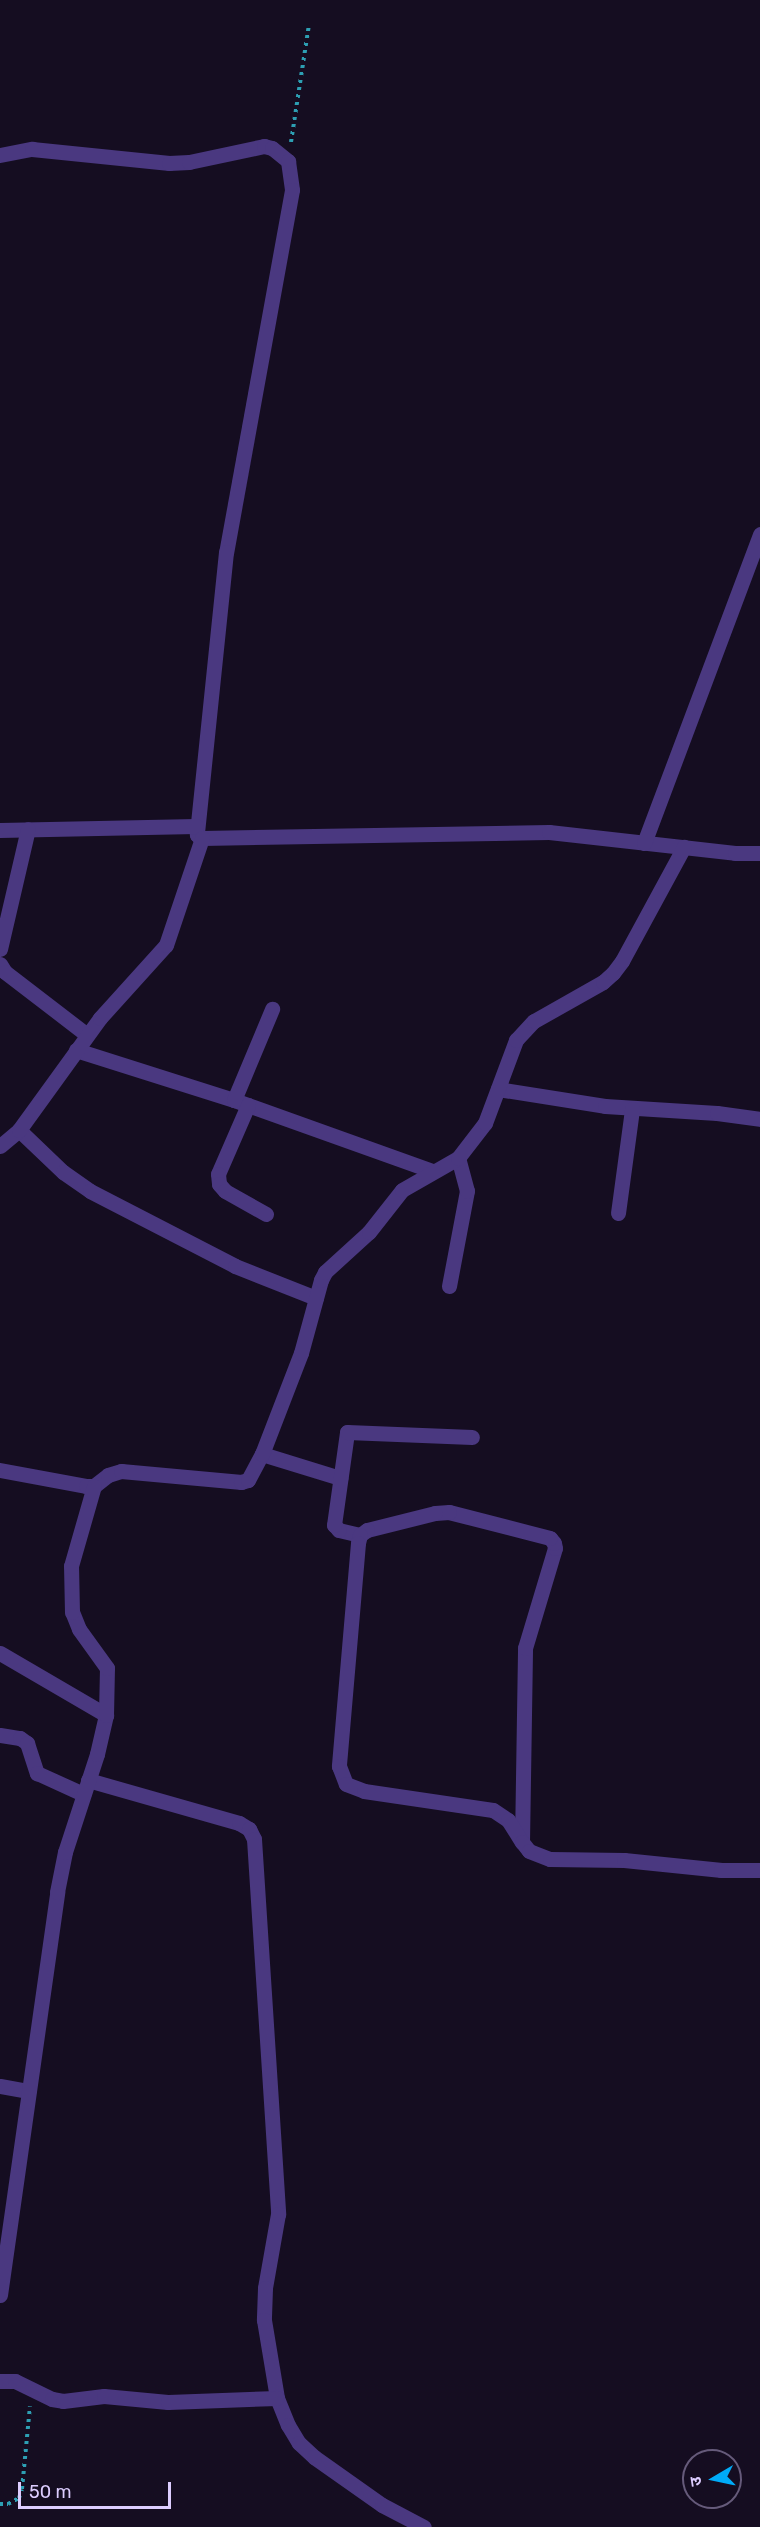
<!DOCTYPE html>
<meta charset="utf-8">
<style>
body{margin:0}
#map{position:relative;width:760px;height:2527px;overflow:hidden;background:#150d21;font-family:Rubik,"Noto Sans Devanagari",sans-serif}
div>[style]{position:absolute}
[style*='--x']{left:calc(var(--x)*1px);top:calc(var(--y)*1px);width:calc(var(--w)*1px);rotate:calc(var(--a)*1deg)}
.path>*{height:4px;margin-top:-2px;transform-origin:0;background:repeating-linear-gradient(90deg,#2d9fb3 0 3px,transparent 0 7.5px)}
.minor>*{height:15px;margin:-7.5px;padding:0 7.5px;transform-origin:7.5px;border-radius:7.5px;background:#4a3880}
span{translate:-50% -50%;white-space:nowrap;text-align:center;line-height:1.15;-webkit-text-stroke:4.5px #150d21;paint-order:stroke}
.north{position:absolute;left:682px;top:2449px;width:60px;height:60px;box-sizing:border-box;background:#150d21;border:2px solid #655a7a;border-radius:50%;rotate:261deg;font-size:16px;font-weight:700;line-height:24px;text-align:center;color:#ddcdff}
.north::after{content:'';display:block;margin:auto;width:21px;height:27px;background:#00abf8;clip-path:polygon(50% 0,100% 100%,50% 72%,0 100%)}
.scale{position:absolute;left:18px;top:2482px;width:153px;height:27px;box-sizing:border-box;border:3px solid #ddcdff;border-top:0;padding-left:8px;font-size:18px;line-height:21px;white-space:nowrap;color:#ddcdff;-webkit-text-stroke:4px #150d21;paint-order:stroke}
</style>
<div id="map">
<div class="path">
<div style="--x:291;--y:142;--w:119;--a:-81.3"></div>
<div style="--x:0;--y:2504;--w:8;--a:0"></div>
<div style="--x:8;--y:2504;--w:13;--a:-29"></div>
<div style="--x:19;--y:2498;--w:9;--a:-72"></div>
<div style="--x:22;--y:2489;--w:83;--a:-84.5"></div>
</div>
<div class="minor">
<div style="--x:0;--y:155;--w:33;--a:-11"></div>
<div style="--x:32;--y:149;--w:138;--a:5.8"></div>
<div style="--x:169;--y:163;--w:20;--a:-3"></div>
<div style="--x:189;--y:162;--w:77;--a:-12"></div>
<div style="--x:264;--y:146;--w:8;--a:14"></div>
<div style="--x:272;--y:148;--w:21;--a:39"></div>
<div style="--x:288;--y:161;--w:29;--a:82"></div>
<div style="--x:292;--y:190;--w:368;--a:100.3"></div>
<div style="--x:226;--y:552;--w:284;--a:95.9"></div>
<div style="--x:197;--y:835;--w:6;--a:31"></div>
<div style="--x:202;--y:838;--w:347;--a:-1"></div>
<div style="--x:549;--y:832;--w:187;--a:6.4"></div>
<div style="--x:735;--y:853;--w:25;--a:0"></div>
<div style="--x:0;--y:830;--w:196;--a:-1.2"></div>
<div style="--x:644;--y:843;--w:330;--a:-69.4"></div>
<div style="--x:0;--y:949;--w:123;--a:-76.9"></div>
<div style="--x:0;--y:964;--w:9;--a:58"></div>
<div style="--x:5;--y:972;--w:103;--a:37.5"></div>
<div style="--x:76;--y:1050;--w:166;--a:17.6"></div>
<div style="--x:234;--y:1100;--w:210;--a:19.7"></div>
<div style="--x:498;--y:1089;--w:108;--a:9"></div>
<div style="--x:605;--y:1106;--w:112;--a:3.6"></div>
<div style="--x:717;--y:1113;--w:43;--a:7.9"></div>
<div style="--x:234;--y:1100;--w:99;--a:-67.3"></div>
<div style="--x:248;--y:1105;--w:75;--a:113.5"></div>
<div style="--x:218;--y:1174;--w:10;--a:84"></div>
<div style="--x:219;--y:1184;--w:9;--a:49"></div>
<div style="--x:225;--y:1191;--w:47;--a:29.3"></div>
<div style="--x:19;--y:1130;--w:61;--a:43.7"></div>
<div style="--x:63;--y:1172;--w:33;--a:35"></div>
<div style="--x:90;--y:1191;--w:163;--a:27.3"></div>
<div style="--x:235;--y:1266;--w:87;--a:21.6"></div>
<div style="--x:0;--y:1146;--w:25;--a:-40"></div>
<div style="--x:19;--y:1130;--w:138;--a:-54.1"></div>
<div style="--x:100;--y:1018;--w:98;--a:-47.9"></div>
<div style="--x:166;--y:945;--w:113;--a:-71.4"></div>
<div style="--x:618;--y:1213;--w:105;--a:-82.3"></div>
<div style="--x:449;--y:1286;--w:97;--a:-79.3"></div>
<div style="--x:467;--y:1191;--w:34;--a:-105"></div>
<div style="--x:262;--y:1454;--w:82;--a:17.1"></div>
<div style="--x:0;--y:1470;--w:87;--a:10.5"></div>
<div style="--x:86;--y:1486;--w:8;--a:0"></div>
<div style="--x:94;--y:1486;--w:18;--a:-38"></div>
<div style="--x:108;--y:1475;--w:14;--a:-17"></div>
<div style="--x:121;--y:1471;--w:121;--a:5.2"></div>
<div style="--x:241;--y:1482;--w:7;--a:-16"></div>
<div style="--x:248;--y:1480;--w:30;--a:-62"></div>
<div style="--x:262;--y:1454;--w:108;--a:-68.9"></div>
<div style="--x:301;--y:1353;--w:76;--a:-74.7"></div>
<div style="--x:321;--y:1280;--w:9;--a:-63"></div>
<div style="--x:325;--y:1272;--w:59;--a:-42.3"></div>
<div style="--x:369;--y:1232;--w:53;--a:-51.8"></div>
<div style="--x:402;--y:1190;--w:64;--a:-29.7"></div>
<div style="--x:458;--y:1158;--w:44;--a:-52.4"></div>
<div style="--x:485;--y:1123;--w:89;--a:-69.5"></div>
<div style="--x:516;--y:1040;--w:26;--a:-47"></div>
<div style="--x:534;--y:1021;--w:79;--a:-29.5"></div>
<div style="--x:603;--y:982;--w:13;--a:-42"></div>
<div style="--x:613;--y:973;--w:15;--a:-53"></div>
<div style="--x:622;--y:961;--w:130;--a:-61.5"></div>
<div style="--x:360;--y:1535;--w:22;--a:-167"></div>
<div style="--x:339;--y:1530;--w:7;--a:-135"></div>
<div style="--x:334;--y:1525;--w:94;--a:-82"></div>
<div style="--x:347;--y:1432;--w:125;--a:2.3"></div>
<div style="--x:0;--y:1653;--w:123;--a:30.3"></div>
<div style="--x:0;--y:1735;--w:20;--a:9"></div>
<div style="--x:20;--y:1738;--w:9;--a:36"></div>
<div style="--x:27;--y:1743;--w:32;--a:72"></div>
<div style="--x:37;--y:1773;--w:51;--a:24.5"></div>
<div style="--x:88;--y:1780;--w:157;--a:15.9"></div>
<div style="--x:239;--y:1823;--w:12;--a:31"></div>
<div style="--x:249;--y:1829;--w:11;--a:63"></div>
<div style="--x:254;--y:1839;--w:376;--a:86.3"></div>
<div style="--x:278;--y:2214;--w:75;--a:100"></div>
<div style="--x:265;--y:2288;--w:32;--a:92"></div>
<div style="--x:264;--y:2320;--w:79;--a:80.5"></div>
<div style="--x:277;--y:2398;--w:29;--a:68"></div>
<div style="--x:288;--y:2425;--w:21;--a:59"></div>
<div style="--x:299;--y:2443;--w:21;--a:43"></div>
<div style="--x:314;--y:2457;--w:83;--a:35.2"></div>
<div style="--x:382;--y:2505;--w:47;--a:27.6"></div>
<div style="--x:522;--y:1842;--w:194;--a:-89.1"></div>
<div style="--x:525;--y:1648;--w:104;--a:-73.3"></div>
<div style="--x:555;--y:1548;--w:5;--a:-101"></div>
<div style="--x:554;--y:1543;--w:6;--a:-129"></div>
<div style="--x:550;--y:1538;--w:104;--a:-165.6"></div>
<div style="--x:449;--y:1512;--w:14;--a:176"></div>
<div style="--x:435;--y:1513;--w:70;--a:166"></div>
<div style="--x:367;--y:1530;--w:9;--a:144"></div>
<div style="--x:360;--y:1535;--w:8;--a:104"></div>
<div style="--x:358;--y:1543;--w:224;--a:94.9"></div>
<div style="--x:339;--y:1766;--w:19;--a:69"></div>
<div style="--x:346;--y:1784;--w:19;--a:21"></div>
<div style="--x:364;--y:1791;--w:130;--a:8.4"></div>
<div style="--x:493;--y:1810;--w:18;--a:34"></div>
<div style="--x:508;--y:1820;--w:26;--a:58"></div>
<div style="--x:522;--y:1842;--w:11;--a:52"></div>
<div style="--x:529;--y:1851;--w:22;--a:21"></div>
<div style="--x:550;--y:1859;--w:74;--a:0.8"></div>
<div style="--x:624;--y:1860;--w:98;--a:5.9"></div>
<div style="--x:721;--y:1870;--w:39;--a:0"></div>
<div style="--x:0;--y:2086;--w:29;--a:10"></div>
<div style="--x:0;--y:2295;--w:407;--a:-81.9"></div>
<div style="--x:57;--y:1892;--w:41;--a:-78.7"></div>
<div style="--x:65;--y:1852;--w:103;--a:-71.9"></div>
<div style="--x:97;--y:1754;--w:40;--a:-77"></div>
<div style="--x:106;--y:1715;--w:47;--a:-88.8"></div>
<div style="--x:107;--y:1668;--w:48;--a:-125.7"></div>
<div style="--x:79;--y:1629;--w:18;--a:-112"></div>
<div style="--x:72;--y:1612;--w:46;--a:-91.2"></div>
<div style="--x:71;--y:1566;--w:83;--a:-74"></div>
<div style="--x:0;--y:2381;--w:15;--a:0"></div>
<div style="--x:15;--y:2381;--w:41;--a:25.9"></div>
<div style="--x:52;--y:2399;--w:11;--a:10"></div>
<div style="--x:63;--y:2401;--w:41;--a:-7"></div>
<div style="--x:104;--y:2396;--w:64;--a:5.4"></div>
<div style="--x:168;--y:2402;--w:109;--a:-2.1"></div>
</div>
<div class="north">उ</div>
<div class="scale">50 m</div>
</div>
